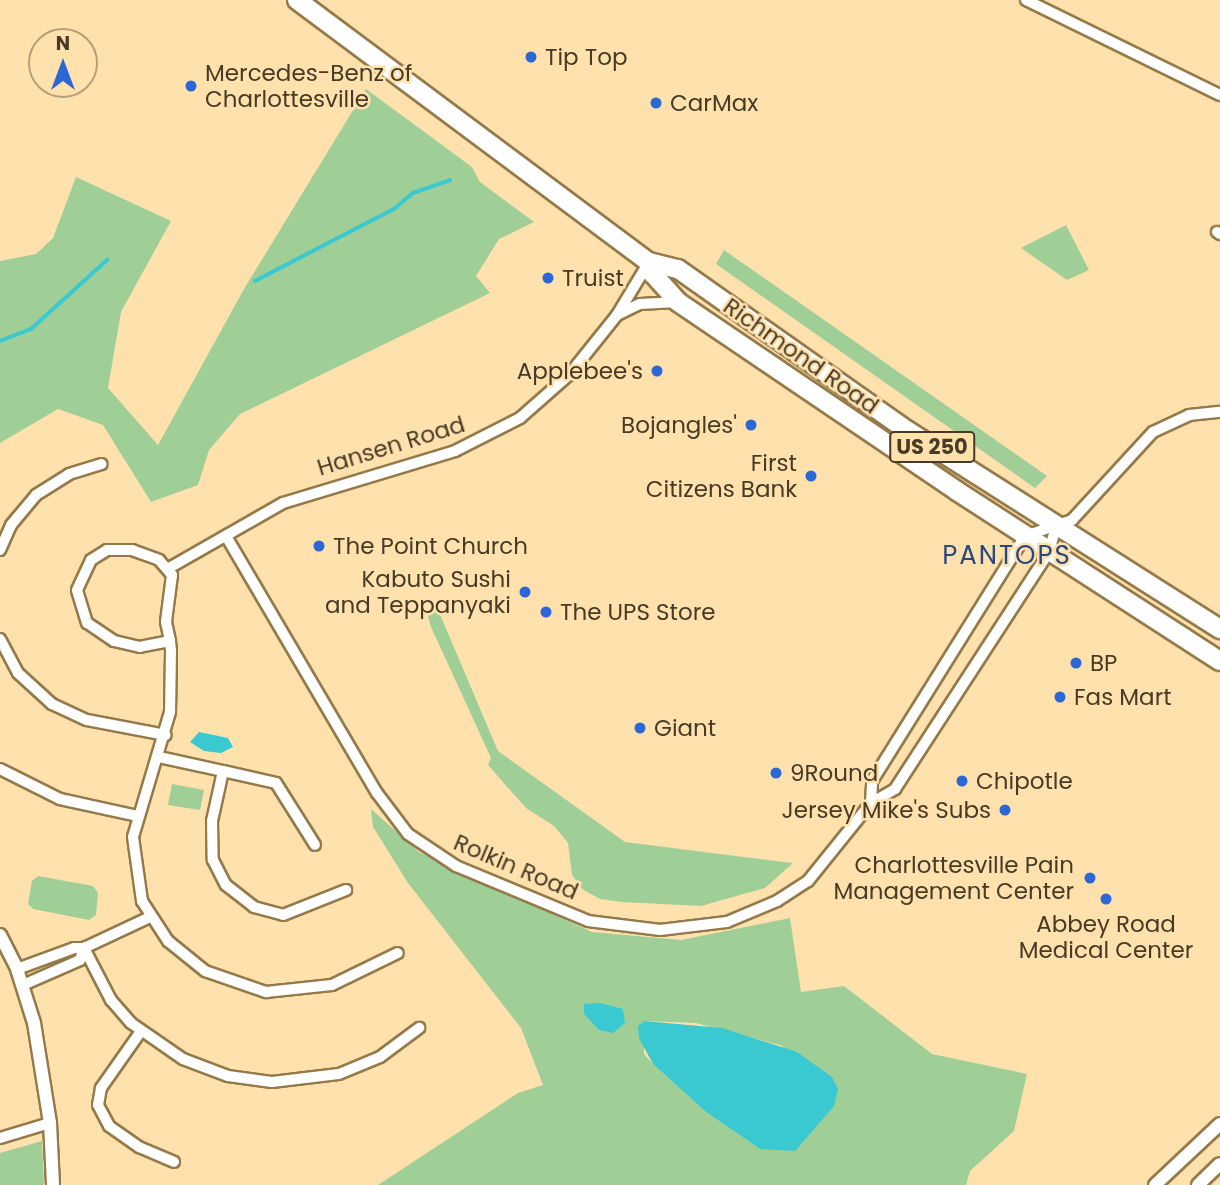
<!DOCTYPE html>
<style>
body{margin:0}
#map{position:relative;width:1220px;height:1185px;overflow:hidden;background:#ffe1ad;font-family:Poppins,sans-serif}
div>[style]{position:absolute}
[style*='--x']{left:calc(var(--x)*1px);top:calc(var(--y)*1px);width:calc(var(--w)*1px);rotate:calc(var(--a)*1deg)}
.green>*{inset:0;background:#9fcf97}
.water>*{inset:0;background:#3ac8d1}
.stream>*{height:3.5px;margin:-1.75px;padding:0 1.75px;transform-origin:1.75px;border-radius:1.75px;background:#3ac8d1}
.roads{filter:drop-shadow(2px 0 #957a49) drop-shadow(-2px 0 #957a49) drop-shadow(0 2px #957a49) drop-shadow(0 -2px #957a49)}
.minor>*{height:10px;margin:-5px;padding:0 5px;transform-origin:5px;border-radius:5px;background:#fff}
.tertiary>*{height:12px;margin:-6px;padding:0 6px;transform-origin:6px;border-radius:6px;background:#fff}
.trunk>*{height:18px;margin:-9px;padding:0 9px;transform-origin:9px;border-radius:9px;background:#fff}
.dots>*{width:19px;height:19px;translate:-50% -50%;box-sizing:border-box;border:4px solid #ffe1ad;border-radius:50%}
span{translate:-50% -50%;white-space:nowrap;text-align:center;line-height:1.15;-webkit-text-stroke:5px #ffe1ad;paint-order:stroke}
.shield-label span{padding:2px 5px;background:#ffe1ad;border:2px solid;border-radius:5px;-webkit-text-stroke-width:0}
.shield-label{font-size:21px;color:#473b26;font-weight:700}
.poi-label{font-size:23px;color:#473b26}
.left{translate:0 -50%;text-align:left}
.right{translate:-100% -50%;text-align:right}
.street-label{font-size:23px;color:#473b26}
.quarter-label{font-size:26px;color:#29487f;letter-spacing:2px}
.north{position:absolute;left:28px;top:28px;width:70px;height:70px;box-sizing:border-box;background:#ffe1ad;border:2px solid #b59f77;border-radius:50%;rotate:0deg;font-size:19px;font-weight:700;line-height:28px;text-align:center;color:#473b26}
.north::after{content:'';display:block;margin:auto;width:24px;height:32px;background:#2b67d5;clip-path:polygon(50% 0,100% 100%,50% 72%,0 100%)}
</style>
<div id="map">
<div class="green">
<div style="clip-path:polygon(366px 89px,472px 167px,480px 182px,534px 222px,499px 239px,476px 276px,490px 293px,240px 414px,209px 450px,198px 485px,151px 502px,103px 425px,58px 409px,0 443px,0 261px,36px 254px,53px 238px,76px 177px,171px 221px,121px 312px,108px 388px,158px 445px,244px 289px)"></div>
<div style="clip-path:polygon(1066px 225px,1089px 270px,1067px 280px,1021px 248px)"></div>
<div style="clip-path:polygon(724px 250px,1047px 476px,1035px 488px,716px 264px)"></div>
<div style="clip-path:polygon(433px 598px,498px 751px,625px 842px,793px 863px,765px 888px,701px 906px,622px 902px,600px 899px,582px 889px,572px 875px,568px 843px,554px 826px,526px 808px,488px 765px,491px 758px,431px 627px,427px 613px)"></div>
<div style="clip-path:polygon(172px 784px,204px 790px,200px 810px,168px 805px)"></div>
<div style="clip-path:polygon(evenodd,371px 809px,419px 852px,592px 932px,681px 940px,790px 918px,801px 992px,844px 986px,932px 1054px,1027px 1074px,1014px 1131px,970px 1171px,966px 1185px,378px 1185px,518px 1093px,543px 1085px,521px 1028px,408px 883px,373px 827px,371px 809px,644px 1021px,696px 1023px,783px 1046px,760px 1149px,706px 1112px,653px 1064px,644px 1054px,644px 1021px)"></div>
<div style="clip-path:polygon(38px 876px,93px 886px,98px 893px,96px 915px,89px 920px,33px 909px,28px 904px,32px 881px)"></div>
<div style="clip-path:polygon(42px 1141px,44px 1185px,0 1185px,0 1153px)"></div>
</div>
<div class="water">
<div style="clip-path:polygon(199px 732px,228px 738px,233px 747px,221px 753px,204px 751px,190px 742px)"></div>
<div style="clip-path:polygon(600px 1003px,623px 1009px,625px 1023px,613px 1033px,599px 1030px,584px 1014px,584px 1004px)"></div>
<div style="clip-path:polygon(644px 1021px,722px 1028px,797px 1052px,832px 1077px,838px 1089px,834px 1106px,795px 1151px,760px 1149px,706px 1112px,653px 1064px,639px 1038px,638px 1026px)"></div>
</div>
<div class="stream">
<div style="--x:255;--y:281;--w:157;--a:-27.4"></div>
<div style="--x:394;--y:209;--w:25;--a:-40"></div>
<div style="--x:413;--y:193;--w:39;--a:-19"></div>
<div style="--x:0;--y:341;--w:33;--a:-21"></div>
<div style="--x:31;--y:329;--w:103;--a:-42.2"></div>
</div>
<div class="roads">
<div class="minor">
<div style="--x:1026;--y:0;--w:216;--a:26.1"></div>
<div style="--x:1217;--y:232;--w:4;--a:34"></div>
<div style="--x:617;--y:315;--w:25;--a:-26"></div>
<div style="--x:640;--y:304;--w:38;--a:-3"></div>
<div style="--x:226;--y:536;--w:298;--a:59.6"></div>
<div style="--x:377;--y:793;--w:51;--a:52.9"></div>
<div style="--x:408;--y:834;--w:58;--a:33.7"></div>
<div style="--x:456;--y:866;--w:143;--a:22.6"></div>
<div style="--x:588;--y:921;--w:73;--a:7.1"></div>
<div style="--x:660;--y:930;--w:67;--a:-6.8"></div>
<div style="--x:727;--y:922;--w:54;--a:-22.8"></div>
<div style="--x:777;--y:901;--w:37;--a:-33"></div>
<div style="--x:808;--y:881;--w:100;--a:-51.1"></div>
<div style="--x:871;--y:803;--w:28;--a:-30"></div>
<div style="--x:895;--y:789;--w:283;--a:-57"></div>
<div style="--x:1049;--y:552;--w:27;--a:-75"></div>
<div style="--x:0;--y:550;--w:27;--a:-66"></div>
<div style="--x:11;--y:525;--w:39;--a:-50"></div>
<div style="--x:36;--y:495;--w:39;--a:-32"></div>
<div style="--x:69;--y:474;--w:34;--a:-17"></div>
<div style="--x:169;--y:568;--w:131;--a:-29.7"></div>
<div style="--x:283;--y:503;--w:180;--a:-16.8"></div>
<div style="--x:455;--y:451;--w:73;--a:-26.9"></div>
<div style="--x:520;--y:418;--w:65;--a:-41.3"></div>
<div style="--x:569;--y:375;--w:77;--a:-51.3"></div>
<div style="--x:617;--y:315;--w:62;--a:-58.9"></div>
<div style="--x:0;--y:639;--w:38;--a:62"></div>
<div style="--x:18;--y:673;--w:46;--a:42.4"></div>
<div style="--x:52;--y:704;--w:38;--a:25"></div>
<div style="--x:87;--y:720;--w:80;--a:10.8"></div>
<div style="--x:170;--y:641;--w:31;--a:169"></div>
<div style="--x:140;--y:647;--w:27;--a:-167"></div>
<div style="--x:114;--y:641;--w:32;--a:-146"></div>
<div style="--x:87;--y:623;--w:34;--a:-107"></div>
<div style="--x:77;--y:590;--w:33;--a:-65"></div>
<div style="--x:91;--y:560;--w:19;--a:-32"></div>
<div style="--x:107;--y:550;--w:25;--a:0"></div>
<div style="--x:132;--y:550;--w:29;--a:20"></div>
<div style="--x:159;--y:560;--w:20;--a:49"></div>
<div style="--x:172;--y:575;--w:47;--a:97.3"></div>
<div style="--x:166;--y:622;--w:19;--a:78"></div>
<div style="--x:170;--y:641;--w:10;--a:84"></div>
<div style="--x:171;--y:651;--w:61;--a:90.9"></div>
<div style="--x:170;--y:712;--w:130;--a:106.5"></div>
<div style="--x:133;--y:837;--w:65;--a:82"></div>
<div style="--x:142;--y:901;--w:48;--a:57"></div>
<div style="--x:168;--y:941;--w:48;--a:39"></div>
<div style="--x:205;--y:971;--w:65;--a:19"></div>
<div style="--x:266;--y:992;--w:66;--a:-6.1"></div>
<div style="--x:332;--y:985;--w:73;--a:-25.9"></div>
<div style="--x:159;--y:757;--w:66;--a:12.3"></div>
<div style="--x:223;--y:771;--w:51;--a:102.4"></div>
<div style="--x:212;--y:821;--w:39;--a:89"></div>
<div style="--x:213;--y:860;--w:28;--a:63"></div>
<div style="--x:226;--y:885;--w:36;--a:38"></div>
<div style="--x:254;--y:907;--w:30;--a:15"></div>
<div style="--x:283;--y:915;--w:68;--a:-21.6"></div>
<div style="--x:0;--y:769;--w:67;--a:26.6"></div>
<div style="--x:60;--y:799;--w:79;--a:12.4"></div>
<div style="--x:223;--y:771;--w:54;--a:12.8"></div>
<div style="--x:276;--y:783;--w:73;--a:57.8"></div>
<div style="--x:871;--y:803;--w:22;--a:-87"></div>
<div style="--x:872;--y:781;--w:289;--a:-58"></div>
<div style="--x:1025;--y:536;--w:50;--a:-18.8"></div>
<div style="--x:1072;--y:520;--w:120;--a:-47.4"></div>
<div style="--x:1153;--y:432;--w:40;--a:-25"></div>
<div style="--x:1189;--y:415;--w:31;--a:-6"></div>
<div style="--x:84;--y:948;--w:59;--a:62.6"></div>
<div style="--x:111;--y:1000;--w:30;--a:49"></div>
<div style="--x:131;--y:1023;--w:63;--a:34.7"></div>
<div style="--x:183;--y:1059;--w:48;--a:20.7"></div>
<div style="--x:228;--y:1076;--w:44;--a:7.8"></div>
<div style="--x:272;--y:1082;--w:67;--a:-6.8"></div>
<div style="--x:339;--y:1074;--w:44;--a:-22.5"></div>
<div style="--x:380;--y:1057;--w:49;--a:-36.6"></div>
<div style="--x:17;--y:969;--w:61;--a:-20.2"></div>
<div style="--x:74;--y:948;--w:10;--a:0"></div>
<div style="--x:84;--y:948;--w:73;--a:-25.2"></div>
<div style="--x:23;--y:985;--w:62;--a:-23.7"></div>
<div style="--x:80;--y:960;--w:13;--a:-72"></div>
<div style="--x:141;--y:1031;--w:70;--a:125.1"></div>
<div style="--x:101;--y:1088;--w:17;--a:100"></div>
<div style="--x:98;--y:1105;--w:24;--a:62"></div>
<div style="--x:109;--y:1126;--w:37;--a:35"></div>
<div style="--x:139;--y:1147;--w:38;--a:23"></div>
<div style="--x:0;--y:1138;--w:52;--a:-16.7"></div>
</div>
<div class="tertiary">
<div style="--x:0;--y:935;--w:38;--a:63"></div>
<div style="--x:17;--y:969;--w:57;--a:72.5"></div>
<div style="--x:34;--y:1023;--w:101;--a:80.9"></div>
<div style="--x:50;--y:1123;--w:62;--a:87.2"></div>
<div style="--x:1155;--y:1185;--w:89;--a:-43.2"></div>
<div style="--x:1198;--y:1185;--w:30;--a:-44"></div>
</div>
<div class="trunk">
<div style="--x:297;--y:0;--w:439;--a:36.7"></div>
<div style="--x:649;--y:262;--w:30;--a:14"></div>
<div style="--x:678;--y:269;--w:281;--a:35.2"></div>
<div style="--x:908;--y:431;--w:370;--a:32.4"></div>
<div style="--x:649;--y:262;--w:13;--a:72"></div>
<div style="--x:653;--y:274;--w:38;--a:48"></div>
<div style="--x:678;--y:302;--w:337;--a:34.1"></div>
<div style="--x:957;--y:491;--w:313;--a:32.9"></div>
</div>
</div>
<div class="dots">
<div style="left:531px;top:57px;background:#2b67d5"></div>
<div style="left:191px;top:86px;background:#2b67d5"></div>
<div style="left:656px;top:103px;background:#2b67d5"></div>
<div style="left:548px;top:278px;background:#2b67d5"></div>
<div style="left:657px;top:371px;background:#2b67d5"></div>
<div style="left:751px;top:425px;background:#2b67d5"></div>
<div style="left:811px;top:476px;background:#2b67d5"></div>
<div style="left:319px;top:546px;background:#2b67d5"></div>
<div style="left:525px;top:592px;background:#2b67d5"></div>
<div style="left:546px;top:612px;background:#2b67d5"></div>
<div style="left:1076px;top:663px;background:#2b67d5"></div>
<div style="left:1060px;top:697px;background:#2b67d5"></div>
<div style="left:640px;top:728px;background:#2b67d5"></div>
<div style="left:776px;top:773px;background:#2b67d5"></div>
<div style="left:962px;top:781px;background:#2b67d5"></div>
<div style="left:1005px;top:810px;background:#2b67d5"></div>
<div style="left:1090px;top:878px;background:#2b67d5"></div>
<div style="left:1106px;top:899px;background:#2b67d5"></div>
</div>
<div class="shield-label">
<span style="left:932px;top:447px">US 250</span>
</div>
<div class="poi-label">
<span class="left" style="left:545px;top:57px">Tip Top</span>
<span class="left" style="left:205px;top:86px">Mercedes-Benz of<br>Charlottesville</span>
<span class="left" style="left:670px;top:103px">CarMax</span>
<span class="left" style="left:562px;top:278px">Truist</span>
<span class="right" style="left:643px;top:371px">Applebee's</span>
<span class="right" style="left:737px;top:425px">Bojangles'</span>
<span class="right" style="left:797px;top:476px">First<br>Citizens Bank</span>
<span class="left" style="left:333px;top:546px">The Point Church</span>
<span class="right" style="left:511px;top:592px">Kabuto Sushi<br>and Teppanyaki</span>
<span class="left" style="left:560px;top:612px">The UPS Store</span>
<span class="left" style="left:1090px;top:663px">BP</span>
<span class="left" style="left:1074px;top:697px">Fas Mart</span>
<span class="left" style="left:654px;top:728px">Giant</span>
<span class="left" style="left:790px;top:773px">9Round</span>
<span class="left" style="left:976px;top:781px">Chipotle</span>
<span class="right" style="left:991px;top:810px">Jersey Mike's Subs</span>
<span class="right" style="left:1074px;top:878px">Charlottesville Pain<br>Management Center</span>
<span style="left:1106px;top:937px">Abbey Road<br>Medical Center</span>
</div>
<div class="street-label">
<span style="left:801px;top:356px;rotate:35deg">Richmond Road</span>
<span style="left:391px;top:446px;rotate:-17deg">Hansen Road</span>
<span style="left:516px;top:867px;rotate:23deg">Rolkin Road</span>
</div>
<div class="quarter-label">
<span style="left:1007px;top:556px">PANTOPS</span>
</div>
<div class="north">N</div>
</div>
